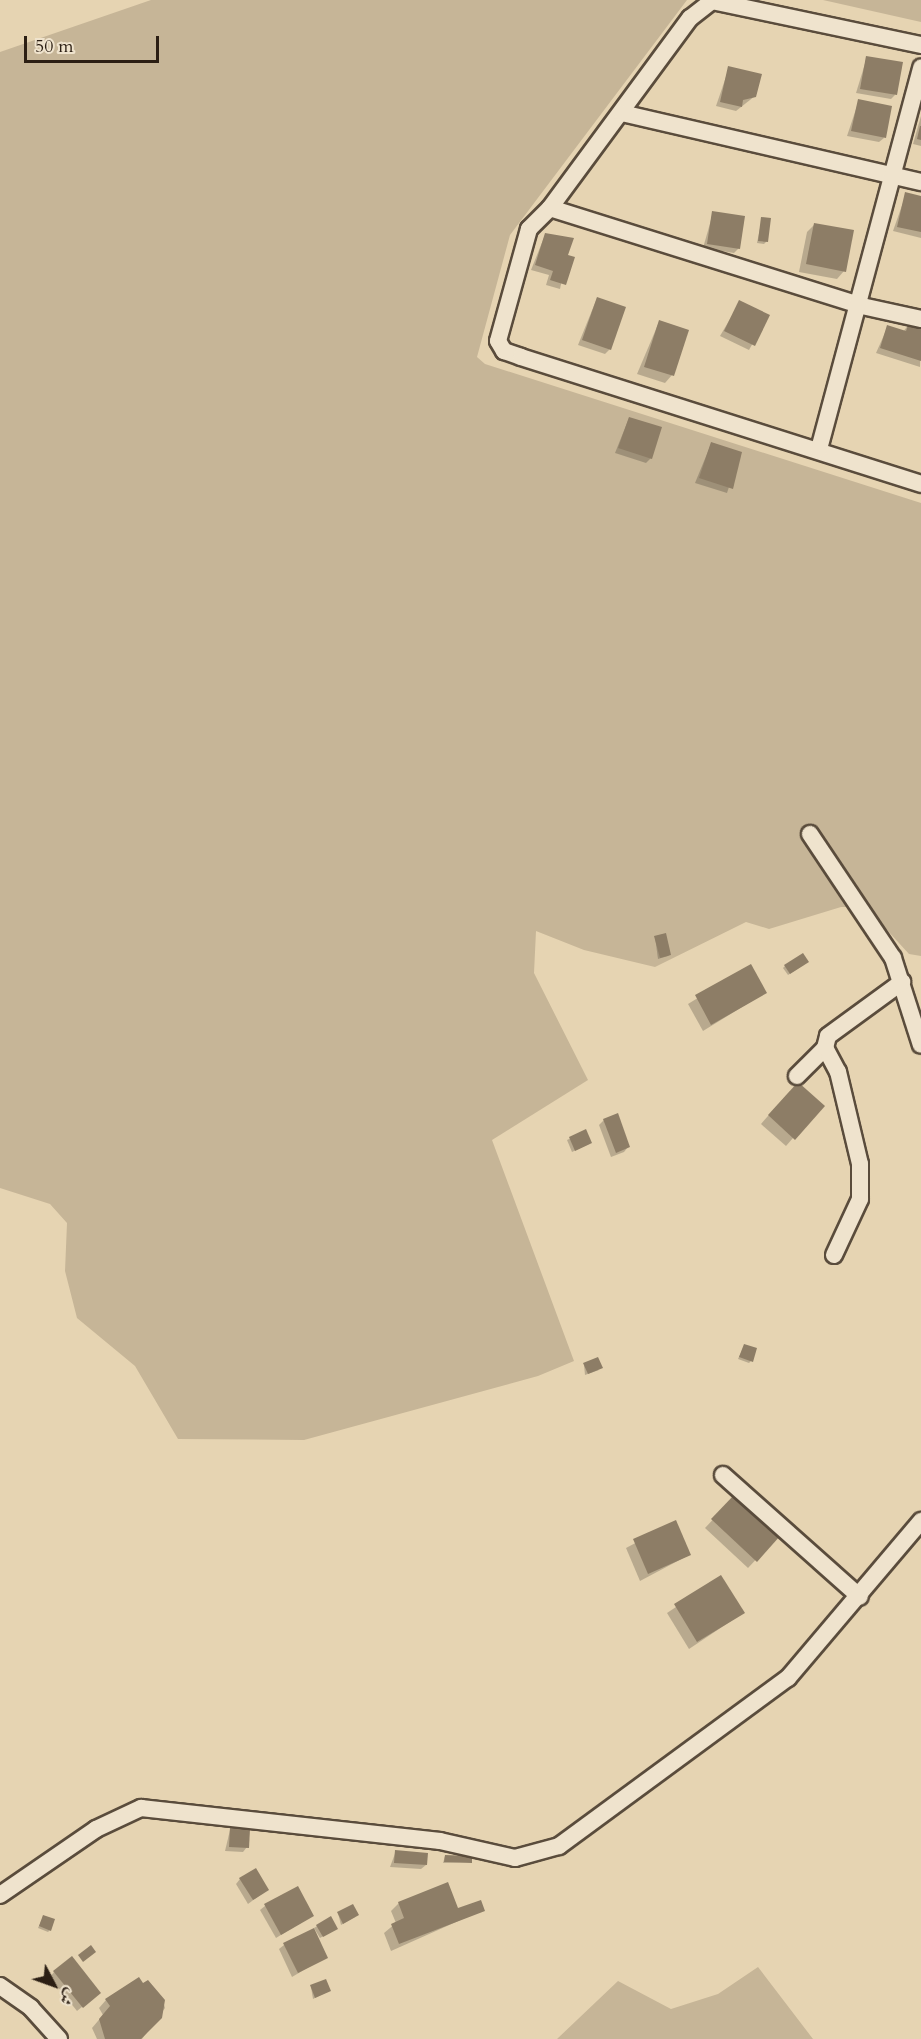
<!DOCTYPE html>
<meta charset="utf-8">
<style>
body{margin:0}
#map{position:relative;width:921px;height:2039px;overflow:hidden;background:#e6d4b2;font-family:Cardo,Amiri,serif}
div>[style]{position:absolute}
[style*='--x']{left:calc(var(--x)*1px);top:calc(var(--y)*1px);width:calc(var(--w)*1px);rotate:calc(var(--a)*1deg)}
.green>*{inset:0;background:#c6b597}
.shadow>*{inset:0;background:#0003}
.building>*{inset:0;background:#8d7d66}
.roads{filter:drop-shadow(2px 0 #5a4c3c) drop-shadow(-2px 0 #5a4c3c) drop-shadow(0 2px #5a4c3c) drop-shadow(0 -2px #5a4c3c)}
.minor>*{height:16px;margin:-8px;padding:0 8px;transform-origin:8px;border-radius:8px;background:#efe3cd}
span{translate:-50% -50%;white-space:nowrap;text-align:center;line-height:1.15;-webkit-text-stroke:5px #efe3cd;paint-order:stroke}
.north{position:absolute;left:24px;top:1955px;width:60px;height:60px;-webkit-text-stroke:4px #efe3cd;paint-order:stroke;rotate:131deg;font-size:16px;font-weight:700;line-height:24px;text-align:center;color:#2c1f14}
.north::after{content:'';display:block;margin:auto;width:21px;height:27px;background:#2c1f14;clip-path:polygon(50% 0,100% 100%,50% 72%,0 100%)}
.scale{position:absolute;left:24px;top:36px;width:135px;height:27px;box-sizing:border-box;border:3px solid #2c1f14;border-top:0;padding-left:8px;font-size:18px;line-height:21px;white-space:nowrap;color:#2c1f14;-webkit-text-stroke:4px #efe3cd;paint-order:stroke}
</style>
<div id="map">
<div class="green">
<div style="clip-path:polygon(151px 0,687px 0,510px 235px,477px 357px,485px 364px,921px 503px,921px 956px,909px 954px,866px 907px,841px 907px,769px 929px,746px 922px,655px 967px,584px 950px,536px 931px,534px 973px,588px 1080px,492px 1140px,574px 1361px,538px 1376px,304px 1440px,178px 1439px,135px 1366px,77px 1318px,65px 1271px,67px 1223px,50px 1204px,0 1188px,0 52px)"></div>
<div style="clip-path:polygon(823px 0,921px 0,921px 22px)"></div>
<div style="clip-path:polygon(758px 1967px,813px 2039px,557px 2039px,618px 1981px,671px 2009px,718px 1994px)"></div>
</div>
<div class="shadow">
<div style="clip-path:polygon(867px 57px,895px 95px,891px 99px,856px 93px)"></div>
<div style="clip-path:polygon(729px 68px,755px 96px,736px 111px,716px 106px)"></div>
<div style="clip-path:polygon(859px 100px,884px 138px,879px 142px,847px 136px)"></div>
<div style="clip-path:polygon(921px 116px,921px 146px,913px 144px)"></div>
<div style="clip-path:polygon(906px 194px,921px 197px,921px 238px,893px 231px)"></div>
<div style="clip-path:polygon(713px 213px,739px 248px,734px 253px,703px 248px)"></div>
<div style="clip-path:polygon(762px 218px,766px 242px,764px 244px,757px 243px)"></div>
<div style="clip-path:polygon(815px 224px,844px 271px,837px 279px,799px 272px,807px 232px)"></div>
<div style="clip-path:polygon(545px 235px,567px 256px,560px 289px,546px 285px,549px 275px,531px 270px)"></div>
<div style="clip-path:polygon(597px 298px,610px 349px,605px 354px,578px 345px)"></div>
<div style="clip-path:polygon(740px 302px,768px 316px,749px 350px,720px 336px)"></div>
<div style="clip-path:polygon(659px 322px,672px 375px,665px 383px,637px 374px)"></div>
<div style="clip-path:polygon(909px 324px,921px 328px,920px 367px,876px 353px,888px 326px,903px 332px)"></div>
<div style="clip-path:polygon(629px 418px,651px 458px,646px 463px,615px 453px)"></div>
<div style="clip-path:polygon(711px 444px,740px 453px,727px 493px,695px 483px)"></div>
<div style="clip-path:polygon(655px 937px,670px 954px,668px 956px,658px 959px)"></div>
<div style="clip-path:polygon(805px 964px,788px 975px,783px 968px,785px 966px)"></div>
<div style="clip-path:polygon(750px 966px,765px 993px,703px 1031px,688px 1004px)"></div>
<div style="clip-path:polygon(790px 1091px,793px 1138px,786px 1146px,761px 1124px)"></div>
<div style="clip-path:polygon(604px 1120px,628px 1147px,624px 1152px,611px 1157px,599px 1125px)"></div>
<div style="clip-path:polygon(586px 1131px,589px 1144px,572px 1152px,567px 1140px)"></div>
<div style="clip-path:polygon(744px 1346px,751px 1361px,749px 1363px,738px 1359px)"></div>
<div style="clip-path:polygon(584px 1365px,599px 1370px,585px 1375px)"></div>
<div style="clip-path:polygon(735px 1496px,778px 1536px,748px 1568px,705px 1528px)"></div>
<div style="clip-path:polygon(675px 1522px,689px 1555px,640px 1581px,626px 1548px)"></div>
<div style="clip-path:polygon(721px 1577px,743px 1613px,689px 1649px,667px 1613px)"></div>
<div style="clip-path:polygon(230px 1830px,247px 1847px,243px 1852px,225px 1851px)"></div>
<div style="clip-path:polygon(396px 1851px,426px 1865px,421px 1869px,390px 1867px)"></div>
<div style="clip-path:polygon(445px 1856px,470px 1862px,443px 1863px)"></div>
<div style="clip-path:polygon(240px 1879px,267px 1890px,248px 1904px,236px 1884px)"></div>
<div style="clip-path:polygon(399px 1903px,457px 1910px,483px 1910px,391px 1951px,384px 1933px,396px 1923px,391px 1911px)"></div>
<div style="clip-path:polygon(265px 1906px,312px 1916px,276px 1938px,260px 1910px)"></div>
<div style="clip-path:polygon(338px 1913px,355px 1917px,341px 1925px)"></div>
<div style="clip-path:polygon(43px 1917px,50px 1930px,48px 1932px,38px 1928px)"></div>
<div style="clip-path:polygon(330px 1918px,334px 1930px,320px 1938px,314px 1928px)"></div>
<div style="clip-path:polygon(284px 1945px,326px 1957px,292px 1977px,279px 1949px)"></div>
<div style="clip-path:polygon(54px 1972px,94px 1997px,77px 2011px,50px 1977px)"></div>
<div style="clip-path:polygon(311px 1987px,329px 1991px,313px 1999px)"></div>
<div style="clip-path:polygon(106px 2000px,163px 2001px,165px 2008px,142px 2039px,97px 2039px,92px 2028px,103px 2015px,99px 2008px)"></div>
</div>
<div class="building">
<div style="clip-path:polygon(866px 56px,903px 62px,897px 95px,860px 89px)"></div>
<div style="clip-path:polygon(728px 66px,762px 74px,756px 97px,743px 100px,742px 107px,720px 102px)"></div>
<div style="clip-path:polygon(858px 99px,892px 106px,886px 138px,851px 131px)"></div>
<div style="clip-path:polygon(920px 126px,921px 126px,921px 140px,917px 139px)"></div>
<div style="clip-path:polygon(905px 192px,921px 196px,921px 232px,897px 227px)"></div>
<div style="clip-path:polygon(712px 211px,745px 216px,740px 249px,707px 244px)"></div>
<div style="clip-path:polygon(761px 217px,771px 218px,768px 242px,758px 241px)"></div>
<div style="clip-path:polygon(814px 223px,854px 230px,846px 272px,806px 264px)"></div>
<div style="clip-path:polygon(545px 233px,574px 238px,568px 255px,575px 257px,566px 285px,550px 280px,553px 271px,535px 265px)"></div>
<div style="clip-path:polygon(597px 297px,626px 307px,611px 350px,582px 340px)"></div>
<div style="clip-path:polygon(739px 300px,770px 315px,755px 346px,724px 331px)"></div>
<div style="clip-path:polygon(659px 320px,689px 330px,674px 376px,644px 367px)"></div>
<div style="clip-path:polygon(909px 323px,921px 327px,921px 361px,880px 348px,887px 325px,906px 331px)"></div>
<div style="clip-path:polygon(629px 417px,662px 427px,652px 459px,618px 448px)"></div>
<div style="clip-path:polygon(711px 442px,742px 452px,733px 489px,699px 478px)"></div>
<div style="clip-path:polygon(666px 933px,671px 955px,660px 958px,654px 936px)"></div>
<div style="clip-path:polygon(803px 953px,809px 962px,790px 974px,784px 965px)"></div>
<div style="clip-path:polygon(751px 964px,767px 993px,711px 1025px,695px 995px)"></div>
<div style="clip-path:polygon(798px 1082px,825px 1106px,795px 1140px,768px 1115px)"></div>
<div style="clip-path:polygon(618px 1113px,630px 1147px,616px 1153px,603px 1119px)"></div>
<div style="clip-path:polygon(586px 1129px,592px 1143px,575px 1151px,569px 1137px)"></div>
<div style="clip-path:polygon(744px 1344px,757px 1348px,753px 1362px,739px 1357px)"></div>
<div style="clip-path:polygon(598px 1357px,603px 1368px,588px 1374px,583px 1363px)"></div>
<div style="clip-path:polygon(735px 1494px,780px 1536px,757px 1562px,711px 1519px)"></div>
<div style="clip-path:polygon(676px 1520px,691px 1555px,648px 1574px,633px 1539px)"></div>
<div style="clip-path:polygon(721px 1575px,745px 1613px,697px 1642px,674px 1604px)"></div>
<div style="clip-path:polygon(230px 1828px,250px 1829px,249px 1848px,229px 1847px)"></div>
<div style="clip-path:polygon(395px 1850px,428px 1853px,427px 1865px,394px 1863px)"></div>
<div style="clip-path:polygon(445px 1855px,472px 1856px,472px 1863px,444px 1862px)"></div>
<div style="clip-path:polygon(256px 1868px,269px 1890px,253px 1900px,239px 1878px)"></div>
<div style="clip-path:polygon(448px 1882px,458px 1908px,481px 1900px,485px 1911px,399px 1944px,391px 1924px,404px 1918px,398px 1902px)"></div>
<div style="clip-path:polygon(298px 1886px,314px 1916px,281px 1935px,264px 1904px)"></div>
<div style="clip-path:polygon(353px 1904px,359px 1915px,343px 1924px,337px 1912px)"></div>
<div style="clip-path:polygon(43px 1915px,55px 1919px,51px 1931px,39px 1926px)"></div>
<div style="clip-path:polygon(331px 1916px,338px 1929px,323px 1937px,316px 1925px)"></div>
<div style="clip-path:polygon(314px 1928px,328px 1958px,298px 1973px,283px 1943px)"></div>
<div style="clip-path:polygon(91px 1945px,96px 1952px,83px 1962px,78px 1955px)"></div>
<div style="clip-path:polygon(72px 1956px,101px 1993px,83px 2008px,53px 1971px)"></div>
<div style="clip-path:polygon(139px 1977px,143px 1983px,148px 1980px,165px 2000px,162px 2018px,141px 2039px,105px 2039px,99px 2019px,110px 2006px,105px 1999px)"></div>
<div style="clip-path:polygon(326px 1979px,331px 1991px,315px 1998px,310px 1985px)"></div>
</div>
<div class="roads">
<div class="minor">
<div style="--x:921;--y:45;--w:214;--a:-168.1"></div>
<div style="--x:712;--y:1;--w:28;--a:142"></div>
<div style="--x:690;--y:18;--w:236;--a:126.4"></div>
<div style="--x:550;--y:208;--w:30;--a:135"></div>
<div style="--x:529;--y:229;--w:116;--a:105.5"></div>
<div style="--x:498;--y:341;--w:12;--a:59"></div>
<div style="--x:504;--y:351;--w:18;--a:19"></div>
<div style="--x:521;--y:357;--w:420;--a:17.6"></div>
<div style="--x:622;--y:113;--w:307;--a:13"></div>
<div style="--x:550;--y:208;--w:327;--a:17.4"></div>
<div style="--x:862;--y:306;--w:60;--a:12.4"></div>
<div style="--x:819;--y:449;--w:395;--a:-75"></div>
<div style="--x:810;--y:834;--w:149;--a:56.2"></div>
<div style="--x:893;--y:958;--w:91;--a:72.2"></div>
<div style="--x:797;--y:1076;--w:40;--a:-45"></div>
<div style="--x:834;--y:1255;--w:62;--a:-65.1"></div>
<div style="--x:860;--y:1199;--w:35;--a:-90"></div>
<div style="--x:860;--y:1164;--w:95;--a:-103.4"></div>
<div style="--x:838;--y:1072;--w:27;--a:-118"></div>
<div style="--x:825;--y:1048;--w:12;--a:-76"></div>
<div style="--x:828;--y:1036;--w:92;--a:-36.1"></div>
<div style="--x:723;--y:1475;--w:183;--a:41.7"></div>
<div style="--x:0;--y:1895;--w:116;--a:-34.5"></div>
<div style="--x:96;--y:1829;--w:50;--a:-25"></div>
<div style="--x:141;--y:1808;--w:301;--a:6.3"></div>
<div style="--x:440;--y:1841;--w:77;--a:12.8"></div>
<div style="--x:515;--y:1858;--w:46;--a:-15.3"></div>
<div style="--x:559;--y:1846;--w:284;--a:-36.3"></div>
<div style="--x:788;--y:1678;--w:206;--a:-49.7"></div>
<div style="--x:0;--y:1986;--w:38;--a:35"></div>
<div style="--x:31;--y:2008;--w:42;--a:47.9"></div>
</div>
</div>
<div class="north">ش</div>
<div class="scale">50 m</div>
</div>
